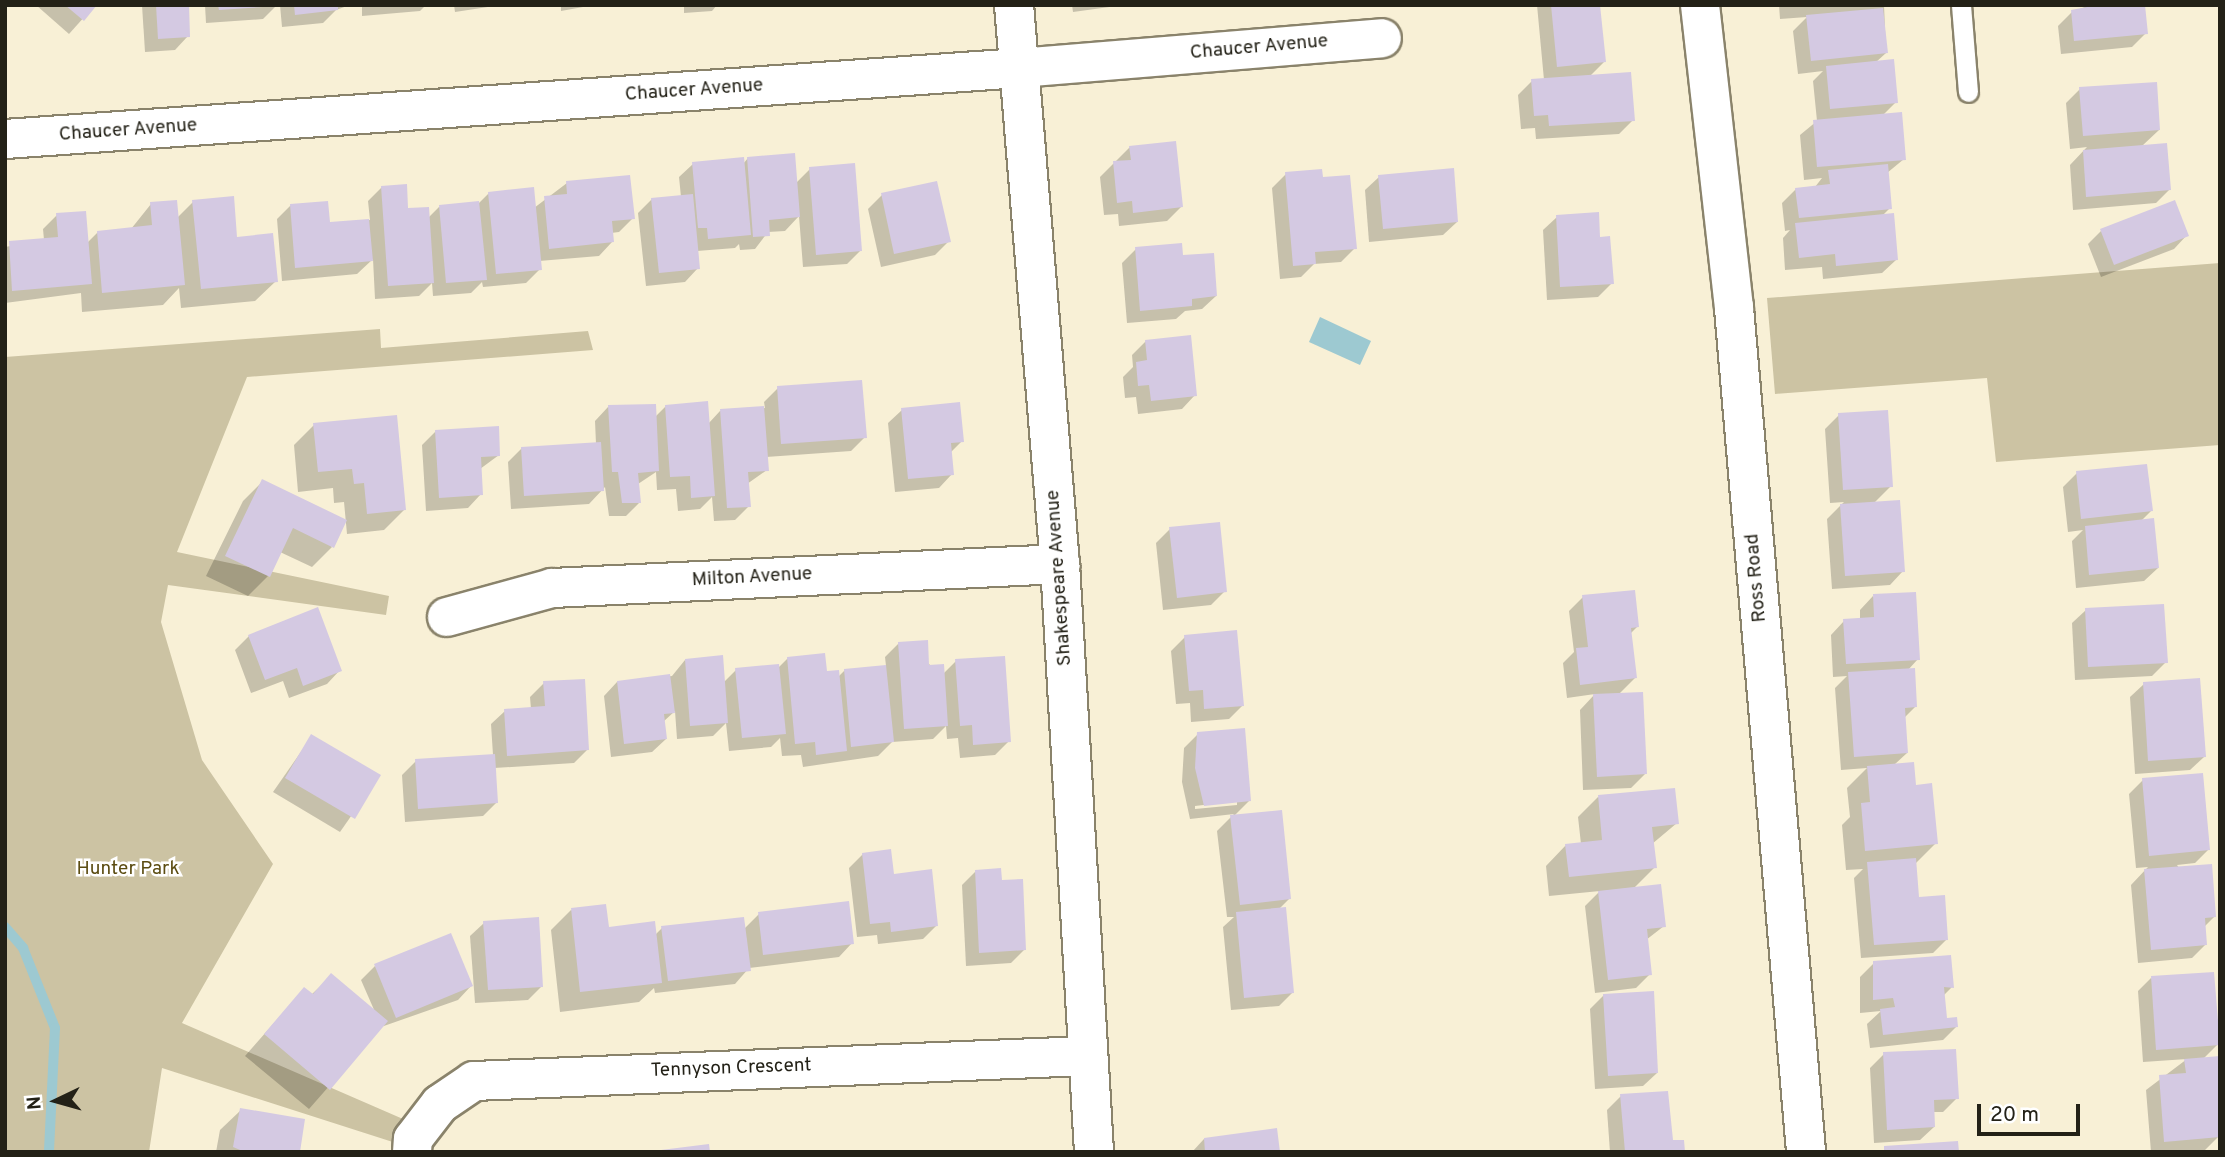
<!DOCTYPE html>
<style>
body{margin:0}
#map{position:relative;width:2225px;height:1157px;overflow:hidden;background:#f8f0d6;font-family:Overpass,sans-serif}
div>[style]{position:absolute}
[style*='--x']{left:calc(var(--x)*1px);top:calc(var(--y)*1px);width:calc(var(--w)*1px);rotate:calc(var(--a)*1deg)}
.green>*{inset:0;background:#ccc3a3}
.water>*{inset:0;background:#9dc9d1}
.shadow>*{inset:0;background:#0003}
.stream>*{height:10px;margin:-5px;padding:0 5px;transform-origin:5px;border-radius:5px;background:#9dc9d1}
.building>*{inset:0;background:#d4c9e2}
.roads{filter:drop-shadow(2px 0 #8a836b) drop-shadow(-2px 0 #8a836b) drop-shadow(0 2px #8a836b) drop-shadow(0 -2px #8a836b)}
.service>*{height:19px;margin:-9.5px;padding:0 9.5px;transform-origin:9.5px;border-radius:9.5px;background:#fff}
.minor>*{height:38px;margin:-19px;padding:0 19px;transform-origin:19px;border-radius:19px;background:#fff}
span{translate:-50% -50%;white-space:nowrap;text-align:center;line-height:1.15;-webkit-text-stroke:5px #fff;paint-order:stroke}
.street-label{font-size:19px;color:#232117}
.park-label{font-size:19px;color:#5b4c11}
.frame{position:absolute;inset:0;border:7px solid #232117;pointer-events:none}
.north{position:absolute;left:21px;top:1066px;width:70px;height:70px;-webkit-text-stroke:5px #fff;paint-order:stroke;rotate:265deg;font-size:19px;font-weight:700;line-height:28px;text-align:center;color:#232117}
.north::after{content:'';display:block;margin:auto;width:24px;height:32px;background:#232117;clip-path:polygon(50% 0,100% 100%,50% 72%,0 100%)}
.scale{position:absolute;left:1977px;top:1104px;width:103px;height:32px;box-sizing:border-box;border:4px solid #232117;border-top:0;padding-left:9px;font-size:21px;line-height:24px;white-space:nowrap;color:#232117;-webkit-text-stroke:5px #fff;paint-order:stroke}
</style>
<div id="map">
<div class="green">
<div style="clip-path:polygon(2220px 263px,2220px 445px,1996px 462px,1987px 378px,1775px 394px,1767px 298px)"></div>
<div style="clip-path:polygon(380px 329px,381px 348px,588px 331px,593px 350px,247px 377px,177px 552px,389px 596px,386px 615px,168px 585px,161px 622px,202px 760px,273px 864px,182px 1023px,403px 1119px,399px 1144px,162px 1068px,149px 1152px,5px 1152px,5px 357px)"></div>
</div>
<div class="water">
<div style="clip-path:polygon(1320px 317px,1371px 341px,1360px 365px,1309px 342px)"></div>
</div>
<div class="shadow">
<div style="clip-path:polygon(36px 5px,95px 5px,69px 34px)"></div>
<div style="clip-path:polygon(142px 5px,187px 5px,188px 36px,175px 50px,145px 52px)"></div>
<div style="clip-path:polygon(205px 5px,277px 5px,263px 19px,206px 23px)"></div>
<div style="clip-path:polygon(280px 5px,350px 5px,336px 10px,323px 23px,282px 27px)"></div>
<div style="clip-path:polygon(362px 5px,426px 5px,420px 11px,362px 16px)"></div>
<div style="clip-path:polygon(454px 5px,501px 5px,455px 12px)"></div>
<div style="clip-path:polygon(561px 5px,594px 5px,561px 11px)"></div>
<div style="clip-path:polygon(684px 5px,717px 5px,712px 11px,684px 13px)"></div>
<div style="clip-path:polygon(1072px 5px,1124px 5px,1073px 12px)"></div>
<div style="clip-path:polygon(1537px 5px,1599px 5px,1604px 62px,1589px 77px,1633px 120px,1619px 134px,1536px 139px,1535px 128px,1521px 129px,1518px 95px,1532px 81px,1544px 80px)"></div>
<div style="clip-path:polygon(1779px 5px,1884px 5px,1886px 53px,1875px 63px,1896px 102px,1882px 116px,1904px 159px,1887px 173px,1890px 208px,1882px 216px,1896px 260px,1882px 273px,1823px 279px,1822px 267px,1785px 270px,1783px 238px,1790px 230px,1785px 231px,1782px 203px,1796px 189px,1815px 187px,1822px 178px,1804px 180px,1800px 135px,1817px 121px,1813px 81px,1823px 71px,1798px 74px,1793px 31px,1807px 17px,1780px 19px)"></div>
<div style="clip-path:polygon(2090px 5px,2144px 5px,2146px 33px,2132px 47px,2061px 54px,2058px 26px,2072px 12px)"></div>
<div style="clip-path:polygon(2080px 89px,2159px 130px,2142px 146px,2170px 189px,2156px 203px,2073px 210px,2070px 165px,2087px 147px,2070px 149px,2066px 103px)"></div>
<div style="clip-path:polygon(1130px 147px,1181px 207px,1167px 221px,1119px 226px,1118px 214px,1104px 215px,1100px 177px)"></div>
<div style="clip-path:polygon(748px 158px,796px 183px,810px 169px,861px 250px,847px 264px,803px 267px,799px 216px,785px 231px,768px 232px,755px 249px,740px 250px,739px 244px,735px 248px,697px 251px,698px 268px,685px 282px,646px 286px,638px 213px,652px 199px,681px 197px,679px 177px,693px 164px,743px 164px)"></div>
<div style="clip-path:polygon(1286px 174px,1355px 248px,1341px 262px,1314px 264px,1301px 277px,1280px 279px,1272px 188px)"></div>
<div style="clip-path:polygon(1379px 177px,1457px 222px,1443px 235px,1369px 242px,1365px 190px)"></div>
<div style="clip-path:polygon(567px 183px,633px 218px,619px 232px,611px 233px,612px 242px,599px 256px,539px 261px,540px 269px,526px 283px,483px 287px,482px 282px,471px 293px,433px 296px,432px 283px,419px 296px,375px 299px,373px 259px,357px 274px,282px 281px,277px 219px,291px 205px,329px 223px,370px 220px,368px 201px,382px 187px,407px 210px,428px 218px,439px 207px,479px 203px,489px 193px,534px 208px)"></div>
<div style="clip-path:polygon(882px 195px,949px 241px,935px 255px,881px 267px,868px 209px)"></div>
<div style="clip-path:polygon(193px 202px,276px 281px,255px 301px,181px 308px,179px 288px,163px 305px,82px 312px,81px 293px,5px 303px,5px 247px,44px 240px,43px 229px,57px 215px,87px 243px,98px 232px,131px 229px,151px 204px,177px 218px)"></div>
<div style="clip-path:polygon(1557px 217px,1598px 239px,1612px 283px,1598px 297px,1547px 300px,1543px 230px)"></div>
<div style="clip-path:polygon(2101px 231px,2187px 235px,2174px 249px,2101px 277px,2088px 244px)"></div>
<div style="clip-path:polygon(1136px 249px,1181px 257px,1216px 296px,1202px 309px,1185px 311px,1176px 319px,1127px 323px,1122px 263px)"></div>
<div style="clip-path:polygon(1146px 341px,1195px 395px,1182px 409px,1138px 414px,1136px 397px,1125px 398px,1123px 377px,1133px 367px,1132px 355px)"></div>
<div style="clip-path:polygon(778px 388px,865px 437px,851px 451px,766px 457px,767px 470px,747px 484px,749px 506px,735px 520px,714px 521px,712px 497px,700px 509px,678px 511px,676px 489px,657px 490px,656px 472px,638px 484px,639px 503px,626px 516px,609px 516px,605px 487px,589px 504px,511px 509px,508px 462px,522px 448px,596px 444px,595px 421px,608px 407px,655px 417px,666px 406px,708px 424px,720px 411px,765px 408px,764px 402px)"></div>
<div style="clip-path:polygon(902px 410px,962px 441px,951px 452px,952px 474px,939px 488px,895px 492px,888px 423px)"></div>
<div style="clip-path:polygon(1839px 415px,1891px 486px,1874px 503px,1903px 571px,1890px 585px,1832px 589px,1827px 519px,1844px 502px,1830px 503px,1825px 429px)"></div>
<div style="clip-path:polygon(314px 425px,404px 510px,384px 530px,347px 534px,344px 502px,334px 503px,333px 488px,298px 492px,294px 445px)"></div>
<div style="clip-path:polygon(436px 431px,499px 455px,480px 469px,481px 494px,468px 508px,426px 511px,422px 445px)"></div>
<div style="clip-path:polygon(2077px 473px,2151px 511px,2140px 522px,2158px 568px,2144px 581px,2076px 588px,2072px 541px,2083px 530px,2068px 532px,2063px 487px)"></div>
<div style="clip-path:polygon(263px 481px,332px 547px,312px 567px,280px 552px,268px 576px,248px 596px,206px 576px,243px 501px)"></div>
<div style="clip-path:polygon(1170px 529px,1225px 591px,1211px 605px,1163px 610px,1156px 543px)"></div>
<div style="clip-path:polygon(1873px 596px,1918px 659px,1908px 670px,1915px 707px,1904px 718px,1907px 753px,1894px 765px,1915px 787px,1936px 843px,1915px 864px,1918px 899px,1947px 939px,1933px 953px,1861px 958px,1854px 878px,1863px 869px,1846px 870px,1842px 825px,1850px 817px,1847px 788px,1867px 768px,1841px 770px,1835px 688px,1847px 676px,1833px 677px,1831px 635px,1844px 621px,1860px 620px,1860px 610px)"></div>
<div style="clip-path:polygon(1583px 597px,1638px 626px,1630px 634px,1635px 678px,1618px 695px,1645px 774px,1631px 788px,1583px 790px,1580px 710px,1595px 694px,1567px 698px,1563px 663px,1574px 652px,1569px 611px)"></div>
<div style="clip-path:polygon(2086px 610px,2166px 662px,2152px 676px,2075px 680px,2072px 623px)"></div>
<div style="clip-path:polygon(249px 636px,340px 670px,327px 684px,289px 698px,283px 681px,251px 693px,235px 650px)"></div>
<div style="clip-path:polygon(1185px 637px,1243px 705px,1229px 719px,1191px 722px,1190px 703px,1176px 704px,1171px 651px)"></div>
<div style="clip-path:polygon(899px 643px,943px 674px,956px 661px,1009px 741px,995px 755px,960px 758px,958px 738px,947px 739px,946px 726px,933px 739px,892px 742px,878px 756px,803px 767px,801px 755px,782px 756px,780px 738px,771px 747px,729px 751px,726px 723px,713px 736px,677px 739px,675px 711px,663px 722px,666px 739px,652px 752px,611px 757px,604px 696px,617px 682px,672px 676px,685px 660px,724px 682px,736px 670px,778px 668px,788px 658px,838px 677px,845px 670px,886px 666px,885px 657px)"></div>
<div style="clip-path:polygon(544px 683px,587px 750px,574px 763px,494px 768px,497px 802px,483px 816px,405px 822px,402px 775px,416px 761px,493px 755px,491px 724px,505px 711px,531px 709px,530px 697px)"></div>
<div style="clip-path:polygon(2144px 684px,2204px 757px,2190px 770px,2135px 774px,2130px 697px)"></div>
<div style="clip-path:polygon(evenodd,1198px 734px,1249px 801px,1233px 817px,1290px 898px,1278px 910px,1293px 992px,1279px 1006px,1231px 1010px,1223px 927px,1234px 917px,1227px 917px,1217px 831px,1234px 814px,1190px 819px,1182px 782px,1184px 748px,1198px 734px,1237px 801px,1237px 805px,1195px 809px,1195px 806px,1237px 801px)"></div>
<div style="clip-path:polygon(312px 736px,379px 776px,340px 832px,273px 792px)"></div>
<div style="clip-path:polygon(2143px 780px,2208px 850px,2195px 863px,2177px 865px,2215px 916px,2204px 927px,2206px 944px,2192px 958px,2138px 963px,2131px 885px,2148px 867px,2136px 868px,2129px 794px)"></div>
<div style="clip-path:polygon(1598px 797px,1677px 823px,1652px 844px,1655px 867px,1634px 888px,1664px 926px,1646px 940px,1650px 974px,1636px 988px,1595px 993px,1585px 906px,1600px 891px,1549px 896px,1546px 866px,1566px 845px,1581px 844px,1578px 817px)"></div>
<div style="clip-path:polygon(863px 854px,892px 876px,936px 926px,923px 939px,878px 944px,877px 935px,857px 937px,849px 868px)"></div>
<div style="clip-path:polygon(976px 871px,1000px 882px,1025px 949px,1011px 963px,966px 966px,962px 885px)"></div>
<div style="clip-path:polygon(571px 910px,607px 928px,655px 935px,662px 928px,744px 929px,759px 914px,852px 943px,839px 957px,749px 968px,735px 984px,655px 993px,654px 988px,639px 1002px,560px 1012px,551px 930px)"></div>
<div style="clip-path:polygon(484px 923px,542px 986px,528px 1000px,475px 1003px,470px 936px)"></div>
<div style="clip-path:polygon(450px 935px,471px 986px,458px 1000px,381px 1027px,309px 1109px,245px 1056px,304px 989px,311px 995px,331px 976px,375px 1012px,361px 980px,375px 966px)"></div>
<div style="clip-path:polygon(1874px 963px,1952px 987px,1943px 996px,1946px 1019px,1957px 1026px,1943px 1040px,1870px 1048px,1867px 1024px,1881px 1011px,1860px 1013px,1860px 977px)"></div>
<div style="clip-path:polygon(2151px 978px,2218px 1044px,2203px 1059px,2219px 1136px,2205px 1150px,2151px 1152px,2146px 1090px,2187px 1059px,2143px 1062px,2138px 991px)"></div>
<div style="clip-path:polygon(1604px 995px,1657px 1073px,1643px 1086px,1595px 1089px,1590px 1009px)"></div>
<div style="clip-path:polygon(1884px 1054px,1957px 1098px,1943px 1112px,1933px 1112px,1934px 1127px,1920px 1140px,1874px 1143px,1870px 1068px)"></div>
<div style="clip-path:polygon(1621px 1096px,1684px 1152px,1610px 1152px,1607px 1110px)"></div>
<div style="clip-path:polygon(241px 1110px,298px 1152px,216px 1152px,220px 1130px)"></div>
<div style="clip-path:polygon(1204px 1139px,1279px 1152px,1192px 1152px)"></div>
</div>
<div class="stream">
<div style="--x:5;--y:927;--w:28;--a:49"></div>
<div style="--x:23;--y:948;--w:86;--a:68.2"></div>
<div style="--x:55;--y:1028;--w:124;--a:92.8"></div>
</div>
<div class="building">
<div style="clip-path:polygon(65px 5px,97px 5px,84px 21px)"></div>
<div style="clip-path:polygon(156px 5px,189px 5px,190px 37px,158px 39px)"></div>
<div style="clip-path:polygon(218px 5px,263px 5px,263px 7px,219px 10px)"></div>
<div style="clip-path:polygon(294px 5px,338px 5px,338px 10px,295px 15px)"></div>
<div style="clip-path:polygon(1551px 5px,1600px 5px,1606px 62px,1557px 67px)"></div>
<div style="clip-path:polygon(2098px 5px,2145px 5px,2148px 34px,2074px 41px,2071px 10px)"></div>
<div style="clip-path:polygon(1883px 8px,1888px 53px,1811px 61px,1806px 15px)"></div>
<div style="clip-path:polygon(1894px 59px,1898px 103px,1830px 109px,1826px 66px)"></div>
<div style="clip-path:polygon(1631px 72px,1635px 121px,1549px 126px,1548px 115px,1534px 116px,1531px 79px)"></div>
<div style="clip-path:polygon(2157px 82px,2160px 130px,2083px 136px,2079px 87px)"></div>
<div style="clip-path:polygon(1902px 112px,1906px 160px,1817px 167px,1813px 120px)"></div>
<div style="clip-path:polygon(1176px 141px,1183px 207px,1133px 213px,1132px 201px,1117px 203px,1113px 161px,1131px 160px,1129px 146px)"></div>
<div style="clip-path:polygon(2167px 143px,2171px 190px,2086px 197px,2083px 150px)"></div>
<div style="clip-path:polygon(795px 153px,800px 217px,769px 220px,770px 236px,753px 237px,747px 157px)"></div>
<div style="clip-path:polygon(744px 157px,751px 235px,708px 239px,707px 228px,698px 228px,692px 162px)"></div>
<div style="clip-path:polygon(855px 163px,862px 251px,816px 255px,809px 167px)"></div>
<div style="clip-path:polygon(1888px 164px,1892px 209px,1799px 218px,1795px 188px,1830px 184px,1828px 170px)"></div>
<div style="clip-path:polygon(1454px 168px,1458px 222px,1383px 229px,1378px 175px)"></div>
<div style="clip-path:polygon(1322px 169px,1323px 177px,1350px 175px,1357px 249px,1315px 252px,1316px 264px,1293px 266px,1285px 172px)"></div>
<div style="clip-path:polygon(630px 175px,635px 219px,612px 221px,614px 242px,549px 249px,544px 196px,567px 194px,566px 181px)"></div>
<div style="clip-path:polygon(937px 181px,951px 242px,894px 254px,881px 193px)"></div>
<div style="clip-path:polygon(407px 184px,408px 208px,429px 207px,434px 283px,388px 286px,381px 186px)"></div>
<div style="clip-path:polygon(534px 187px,542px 270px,496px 274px,488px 192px)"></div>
<div style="clip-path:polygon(693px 194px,700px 269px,659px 273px,651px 198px)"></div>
<div style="clip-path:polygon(234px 196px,237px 237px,273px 233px,278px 282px,201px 289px,192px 200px)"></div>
<div style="clip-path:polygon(177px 200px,185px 285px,102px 293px,97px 231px,152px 225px,150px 202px)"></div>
<div style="clip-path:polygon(2175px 200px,2189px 236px,2114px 265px,2100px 229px)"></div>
<div style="clip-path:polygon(328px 201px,330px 222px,369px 219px,373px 261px,295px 268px,290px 204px)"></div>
<div style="clip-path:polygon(479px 201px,487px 280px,446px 283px,439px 205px)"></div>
<div style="clip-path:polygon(86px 211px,92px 284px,12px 291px,9px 241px,58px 237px,56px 213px)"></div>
<div style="clip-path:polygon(1599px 212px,1600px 237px,1610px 236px,1614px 284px,1560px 287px,1556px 215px)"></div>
<div style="clip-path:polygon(1894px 213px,1898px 260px,1836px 266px,1835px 254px,1799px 258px,1795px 223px)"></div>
<div style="clip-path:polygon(1182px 243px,1183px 255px,1214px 253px,1217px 296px,1192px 299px,1192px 306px,1140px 311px,1135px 247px)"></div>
<div style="clip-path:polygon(1191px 335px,1197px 396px,1151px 401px,1149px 385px,1138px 386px,1136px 362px,1147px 360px,1145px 340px)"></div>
<div style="clip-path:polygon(862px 380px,867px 438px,781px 444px,777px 386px)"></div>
<div style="clip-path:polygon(708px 401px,715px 496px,691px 498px,690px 476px,670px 477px,665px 405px)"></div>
<div style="clip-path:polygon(960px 402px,964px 442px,951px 443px,954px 475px,908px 479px,901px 408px)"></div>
<div style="clip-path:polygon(656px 404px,659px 471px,638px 473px,641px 503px,622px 503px,618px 472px,612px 472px,608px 405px)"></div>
<div style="clip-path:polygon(764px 406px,769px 471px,748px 472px,751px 507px,727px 508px,720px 409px)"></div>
<div style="clip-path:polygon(1888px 410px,1893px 487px,1843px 490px,1838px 413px)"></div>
<div style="clip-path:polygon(397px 415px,406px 510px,367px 514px,364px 483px,354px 484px,352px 469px,318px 472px,313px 423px)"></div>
<div style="clip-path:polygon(499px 426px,500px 456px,481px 457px,483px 495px,439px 498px,435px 430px)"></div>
<div style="clip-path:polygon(601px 442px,604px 491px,524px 496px,521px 447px)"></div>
<div style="clip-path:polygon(2147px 464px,2153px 511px,2081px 519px,2076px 471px)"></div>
<div style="clip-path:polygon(262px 479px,347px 520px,334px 548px,293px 528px,270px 577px,225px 556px)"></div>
<div style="clip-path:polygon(1900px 500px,1905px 572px,1845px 576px,1840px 504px)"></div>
<div style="clip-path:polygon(2154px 518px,2159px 568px,2089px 575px,2085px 526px)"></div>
<div style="clip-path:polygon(1220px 522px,1227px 592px,1177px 598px,1169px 527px)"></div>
<div style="clip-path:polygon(1635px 590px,1639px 627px,1631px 628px,1637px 678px,1580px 685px,1576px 648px,1588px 647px,1582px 595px)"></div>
<div style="clip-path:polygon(1916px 592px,1920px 660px,1846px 664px,1843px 619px,1874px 617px,1873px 594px)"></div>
<div style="clip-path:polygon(2164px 604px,2168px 663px,2088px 667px,2085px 608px)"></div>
<div style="clip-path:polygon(318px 607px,342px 671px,303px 686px,297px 668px,265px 680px,248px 635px)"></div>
<div style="clip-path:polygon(1237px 630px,1244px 706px,1204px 709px,1203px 690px,1189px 691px,1184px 635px)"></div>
<div style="clip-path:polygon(928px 640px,929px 665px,944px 664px,948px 726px,904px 729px,898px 642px)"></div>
<div style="clip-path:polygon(825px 653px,827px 671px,839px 670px,847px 751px,816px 755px,815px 742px,795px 744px,787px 657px)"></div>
<div style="clip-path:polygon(723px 655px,728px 723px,690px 726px,685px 659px)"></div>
<div style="clip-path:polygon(1005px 656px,1011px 742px,973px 745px,972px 725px,960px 726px,955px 659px)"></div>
<div style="clip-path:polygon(779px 664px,786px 734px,742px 738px,735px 668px)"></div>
<div style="clip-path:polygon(886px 665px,894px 742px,851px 747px,844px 669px)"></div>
<div style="clip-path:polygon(1915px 668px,1917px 707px,1905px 708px,1908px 753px,1854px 757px,1848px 672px)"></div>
<div style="clip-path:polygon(670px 674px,675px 713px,664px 714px,667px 739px,624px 744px,617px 681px)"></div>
<div style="clip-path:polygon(2200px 678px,2206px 757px,2148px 761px,2143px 682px)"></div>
<div style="clip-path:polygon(585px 679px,589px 750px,507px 756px,504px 709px,545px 706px,543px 681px)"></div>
<div style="clip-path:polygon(1643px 692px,1647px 774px,1597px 777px,1593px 694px)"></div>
<div style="clip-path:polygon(1245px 728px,1251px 801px,1204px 806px,1195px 768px,1197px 732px)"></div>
<div style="clip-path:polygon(311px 734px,381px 775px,355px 819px,285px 778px)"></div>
<div style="clip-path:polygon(495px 754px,498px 803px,418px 809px,415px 759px)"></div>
<div style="clip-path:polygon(1914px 762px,1916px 785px,1932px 783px,1938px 844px,1865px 851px,1861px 803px,1870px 802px,1867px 766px)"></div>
<div style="clip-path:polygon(2203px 773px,2210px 850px,2149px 856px,2142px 778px)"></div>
<div style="clip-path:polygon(1675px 788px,1679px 824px,1652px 827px,1657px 868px,1569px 877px,1565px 844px,1602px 840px,1598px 795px)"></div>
<div style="clip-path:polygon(1282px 810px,1291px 899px,1240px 905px,1230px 815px)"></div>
<div style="clip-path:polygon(891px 849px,894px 874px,932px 869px,938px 926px,891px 932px,890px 922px,870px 924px,862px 853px)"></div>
<div style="clip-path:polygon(1916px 858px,1919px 897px,1945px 895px,1948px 940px,1874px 945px,1867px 862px)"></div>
<div style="clip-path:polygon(2212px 864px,2216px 917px,2205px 918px,2207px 945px,2151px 950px,2144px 869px)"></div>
<div style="clip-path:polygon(1001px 868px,1002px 880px,1023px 879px,1026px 950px,979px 953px,975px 870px)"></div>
<div style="clip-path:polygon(1661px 884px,1666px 927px,1647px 929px,1652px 975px,1608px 980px,1598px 891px)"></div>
<div style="clip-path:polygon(849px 901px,854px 944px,763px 955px,758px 912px)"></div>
<div style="clip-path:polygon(606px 904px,609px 927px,655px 921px,662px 983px,580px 992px,571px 908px)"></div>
<div style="clip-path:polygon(1286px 907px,1294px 993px,1244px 998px,1236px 912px)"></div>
<div style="clip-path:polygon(539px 917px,543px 987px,488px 990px,483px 921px)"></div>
<div style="clip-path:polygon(744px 917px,751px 971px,668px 981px,661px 926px)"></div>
<div style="clip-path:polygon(451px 933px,473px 986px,396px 1018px,374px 964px)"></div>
<div style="clip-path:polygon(1951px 955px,1954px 988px,1944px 987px,1947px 1018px,1957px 1017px,1958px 1027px,1883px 1035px,1880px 1009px,1895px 1007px,1893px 998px,1873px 1000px,1873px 961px)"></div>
<div style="clip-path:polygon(2214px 972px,2220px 1045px,2156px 1050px,2151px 976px)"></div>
<div style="clip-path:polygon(331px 973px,388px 1021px,330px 1090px,264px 1034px,304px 987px,313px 994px)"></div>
<div style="clip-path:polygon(1654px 991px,1658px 1073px,1608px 1076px,1603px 994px)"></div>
<div style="clip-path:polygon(1956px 1049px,1959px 1099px,1934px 1100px,1935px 1127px,1887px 1130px,1883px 1052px)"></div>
<div style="clip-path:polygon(2220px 1056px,2220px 1137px,2164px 1142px,2159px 1075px,2186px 1073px,2184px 1059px)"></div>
<div style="clip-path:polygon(1668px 1091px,1673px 1140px,1684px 1140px,1685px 1152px,1625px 1152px,1620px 1094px)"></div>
<div style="clip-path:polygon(240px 1108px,305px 1119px,300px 1152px,245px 1152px,233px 1147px)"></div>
<div style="clip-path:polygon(1277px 1128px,1280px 1152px,1205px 1152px,1204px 1138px)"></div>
<div style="clip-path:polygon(1958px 1141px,1959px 1152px,1884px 1152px,1884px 1146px)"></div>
<div style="clip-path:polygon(709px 1144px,710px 1152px,661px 1152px,661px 1150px)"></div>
</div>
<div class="roads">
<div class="service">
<div style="--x:1961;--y:5;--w:87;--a:85.4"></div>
</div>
<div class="minor">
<div style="--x:1014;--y:5;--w:561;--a:85.3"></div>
<div style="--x:1060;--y:564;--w:589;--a:86.69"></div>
<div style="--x:1700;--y:5;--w:305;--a:83.6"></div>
<div style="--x:1734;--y:308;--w:847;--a:85.12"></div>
<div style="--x:5;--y:139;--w:1017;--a:-4"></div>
<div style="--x:1020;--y:68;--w:363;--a:-4.7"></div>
<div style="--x:447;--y:617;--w:109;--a:-15.4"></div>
<div style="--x:552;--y:588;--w:509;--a:-2.7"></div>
<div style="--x:412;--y:1152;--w:13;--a:-86"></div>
<div style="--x:413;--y:1139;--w:44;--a:-52.4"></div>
<div style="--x:440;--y:1104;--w:41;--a:-34.1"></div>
<div style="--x:474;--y:1081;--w:612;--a:-2.34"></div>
</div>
</div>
<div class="street-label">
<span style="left:1259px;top:48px;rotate:-5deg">Chaucer Avenue</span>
<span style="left:694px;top:91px;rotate:-4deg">Chaucer Avenue</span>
<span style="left:128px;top:131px;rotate:-4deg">Chaucer Avenue</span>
<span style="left:752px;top:578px;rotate:-3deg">Milton Avenue</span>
<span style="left:1060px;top:578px;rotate:-94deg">Shakespeare Avenue</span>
<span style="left:1757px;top:578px;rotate:-95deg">Ross Road</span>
<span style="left:731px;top:1069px;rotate:-2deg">Tennyson Crescent</span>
</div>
<div class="park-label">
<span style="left:128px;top:870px">Hunter Park</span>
</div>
<div class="frame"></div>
<div class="north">N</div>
<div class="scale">20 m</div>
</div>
